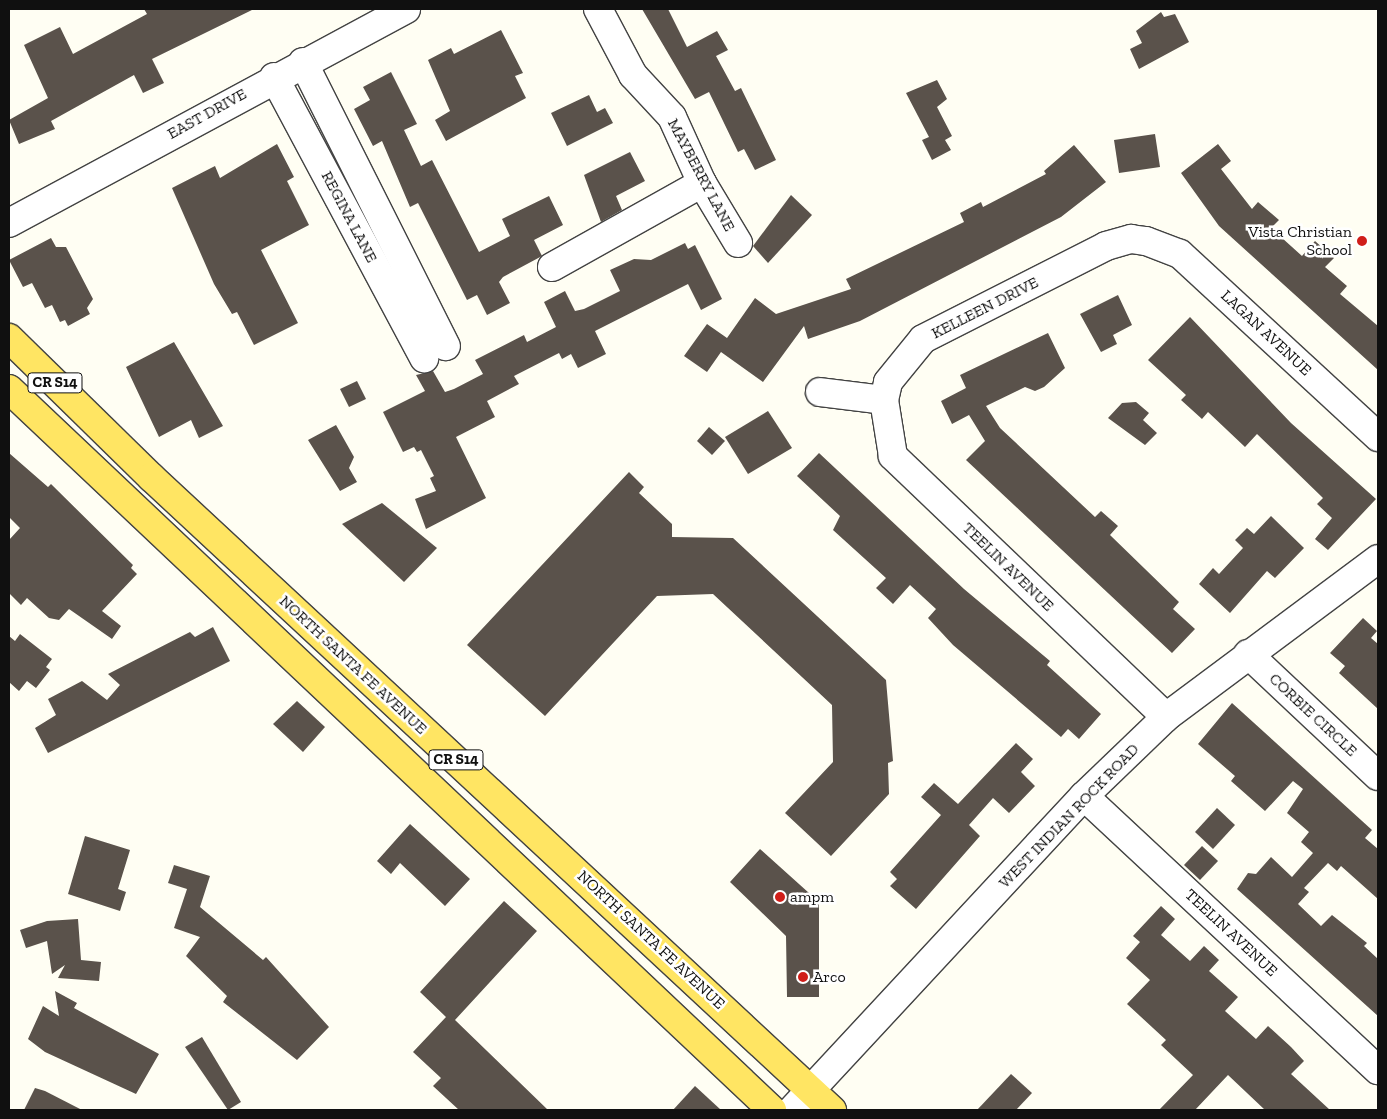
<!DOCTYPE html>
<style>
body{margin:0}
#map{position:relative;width:1387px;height:1119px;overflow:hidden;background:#fffef3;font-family:"Zilla Slab",serif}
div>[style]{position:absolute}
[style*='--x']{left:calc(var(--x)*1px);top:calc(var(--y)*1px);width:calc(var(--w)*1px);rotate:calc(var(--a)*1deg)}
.building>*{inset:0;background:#5a524b}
.roads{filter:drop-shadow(1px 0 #434343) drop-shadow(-1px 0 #434343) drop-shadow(0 1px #434343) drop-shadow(0 -1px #434343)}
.minor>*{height:28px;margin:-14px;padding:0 14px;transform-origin:14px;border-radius:14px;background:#fff}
.major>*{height:28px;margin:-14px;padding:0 14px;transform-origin:14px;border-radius:14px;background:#ffe563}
.dots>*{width:14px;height:14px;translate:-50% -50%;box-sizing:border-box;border:2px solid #fff;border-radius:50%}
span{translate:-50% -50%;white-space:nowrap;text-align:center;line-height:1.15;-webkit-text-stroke:5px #fff;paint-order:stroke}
.shield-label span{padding:1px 4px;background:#fff;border:1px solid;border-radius:4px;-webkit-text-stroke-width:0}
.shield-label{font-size:15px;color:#101010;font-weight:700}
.street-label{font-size:16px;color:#101010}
.poi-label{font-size:16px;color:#101010}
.right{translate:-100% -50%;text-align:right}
.left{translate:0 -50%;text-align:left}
.frame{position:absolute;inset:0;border:10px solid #101010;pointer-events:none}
</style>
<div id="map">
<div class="building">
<div style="clip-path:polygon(144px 9px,254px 9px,152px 59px,164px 83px,143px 93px,134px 75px,51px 121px,55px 129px,19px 144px,9px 120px,48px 98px,24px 45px,60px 27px,73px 54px,147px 14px)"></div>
<div style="clip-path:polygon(642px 9px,668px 9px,687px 47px,717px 31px,728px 50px,716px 56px,735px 91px,741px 88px,776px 160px,755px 170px,744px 149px,738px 152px,709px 92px,695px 99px)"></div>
<div style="clip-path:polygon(1161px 12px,1164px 17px,1175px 14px,1189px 42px,1139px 69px,1130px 49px,1142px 43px,1136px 31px)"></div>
<div style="clip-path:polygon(501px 30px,523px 73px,515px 76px,526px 98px,446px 141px,435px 120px,450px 111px,428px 60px,451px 48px,454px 54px)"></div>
<div style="clip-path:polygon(391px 72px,417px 124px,404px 130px,421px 166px,432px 160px,479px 252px,510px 236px,502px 219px,549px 196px,563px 225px,534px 240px,542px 256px,503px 277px,499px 282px,510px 303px,487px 315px,477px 295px,467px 300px,418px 203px,410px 207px,382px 141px,373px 146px,354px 109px,370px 100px,363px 87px)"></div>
<div style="clip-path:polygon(937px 80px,947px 99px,937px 107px,952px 136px,945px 140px,951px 150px,932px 160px,922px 140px,929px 137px,906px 93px)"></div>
<div style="clip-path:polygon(589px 95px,597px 112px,605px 108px,613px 123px,567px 146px,551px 113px)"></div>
<div style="clip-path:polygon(1155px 134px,1160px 167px,1119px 173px,1114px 140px)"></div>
<div style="clip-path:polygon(277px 144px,294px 177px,287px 181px,309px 225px,261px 250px,298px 323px,254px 345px,237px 312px,232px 314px,214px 284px,172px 188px,215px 166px,220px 178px)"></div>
<div style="clip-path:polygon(1218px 144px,1231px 161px,1221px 169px,1252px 209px,1258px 202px,1279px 220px,1271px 228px,1302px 256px,1315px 241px,1334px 258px,1325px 267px,1347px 286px,1340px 294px,1378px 326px,1378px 370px,1219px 226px,1181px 173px)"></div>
<div style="clip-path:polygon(1074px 145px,1106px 182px,1061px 217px,860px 321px,808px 339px,804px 326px,763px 382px,721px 352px,707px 372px,684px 356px,707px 324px,727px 338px,755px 298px,776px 314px,851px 289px,846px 279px,964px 222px,960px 213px,981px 202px,983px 207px,1046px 174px,1044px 171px)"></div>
<div style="clip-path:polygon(630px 152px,645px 181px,616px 196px,622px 210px,601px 222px,584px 175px)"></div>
<div style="clip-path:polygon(791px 195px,812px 215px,768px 263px,753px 246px)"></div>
<div style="clip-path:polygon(51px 238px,56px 247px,66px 247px,93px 299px,87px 308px,90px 314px,68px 326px,65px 320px,60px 322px,52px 305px,45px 308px,32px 283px,23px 287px,9px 260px)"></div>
<div style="clip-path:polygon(685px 243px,688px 249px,695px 245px,722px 299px,701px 310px,688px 284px,595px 331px,606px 354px,578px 368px,571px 354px,562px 359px,559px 353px,514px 376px,519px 384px,487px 401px,495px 417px,456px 437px,486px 498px,426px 529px,415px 499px,436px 491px,430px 478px,434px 476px,421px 450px,417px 452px,414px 447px,403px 452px,383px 412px,425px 391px,416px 375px,433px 371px,445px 392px,454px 389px,483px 374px,475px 360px,524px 335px,527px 342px,556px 327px,544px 302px,565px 291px,575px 311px,584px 309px,620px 291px,610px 270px,634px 259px,651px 260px)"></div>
<div style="clip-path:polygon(1118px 295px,1132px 325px,1113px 335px,1117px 344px,1101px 352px,1080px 314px)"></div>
<div style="clip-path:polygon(1190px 317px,1291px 423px,1376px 499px,1328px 550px,1315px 539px,1332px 518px,1317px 504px,1323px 498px,1257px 434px,1245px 447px,1208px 412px,1202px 419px,1181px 400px,1186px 395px,1148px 360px)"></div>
<div style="clip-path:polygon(1048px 333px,1065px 368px,1044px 387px,1035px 391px,1025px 387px,986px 406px,1000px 428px,1095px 517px,1101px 511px,1118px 526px,1110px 535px,1179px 602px,1173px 609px,1195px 629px,1172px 653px,966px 460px,985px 441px,969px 415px,952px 424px,941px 401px,966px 388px,960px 375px)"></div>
<div style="clip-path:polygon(174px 342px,223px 426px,199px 438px,191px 420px,159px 437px,126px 367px)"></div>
<div style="clip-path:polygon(357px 381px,366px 399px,349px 407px,340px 389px)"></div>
<div style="clip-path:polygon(1136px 402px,1149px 413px,1143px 420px,1157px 433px,1145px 445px,1108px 418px,1122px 403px)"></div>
<div style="clip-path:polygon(768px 411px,792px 448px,748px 474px,725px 437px)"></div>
<div style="clip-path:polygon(336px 425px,354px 457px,349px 468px,357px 482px,340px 491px,308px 440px)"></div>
<div style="clip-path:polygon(709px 427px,725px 441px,712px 455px,697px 441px)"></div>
<div style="clip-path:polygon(9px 453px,48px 487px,51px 484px,133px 565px,131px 568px,137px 574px,102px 611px,121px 626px,112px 639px,69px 609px,59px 620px,49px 618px,27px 598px,21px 605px,9px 593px,9px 540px,20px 528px,9px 517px)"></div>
<div style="clip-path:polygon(819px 453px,964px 589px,1050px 661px,1047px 665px,1101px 714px,1079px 739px,1068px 729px,1061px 737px,953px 645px,928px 618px,936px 609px,910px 585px,893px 604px,876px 588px,886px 578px,833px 530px,840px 516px,797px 476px)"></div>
<div style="clip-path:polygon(629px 472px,644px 487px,639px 493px,672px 524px,672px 537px,733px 538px,886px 680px,893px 761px,888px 763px,889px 794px,831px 856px,785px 813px,833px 762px,832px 705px,713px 594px,657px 596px,545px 716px,467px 645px)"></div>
<div style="clip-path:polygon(382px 503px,437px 548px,404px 582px,342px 524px)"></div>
<div style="clip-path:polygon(1271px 516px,1304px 548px,1275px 578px,1267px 571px,1230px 613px,1199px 584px,1213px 568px,1219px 574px,1243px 548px,1235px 540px,1247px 528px,1254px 534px)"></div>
<div style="clip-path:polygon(1363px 618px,1377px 631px,1371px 638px,1378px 644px,1378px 709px,1339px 673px,1345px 666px,1330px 653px)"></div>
<div style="clip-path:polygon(213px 627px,230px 661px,48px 753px,35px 728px,56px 715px,48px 699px,82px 681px,107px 700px,120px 685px,108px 674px,190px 632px,195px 637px)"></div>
<div style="clip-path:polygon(20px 634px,52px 659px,46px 667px,50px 670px,36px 688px,27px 681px,19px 691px,9px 682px,9px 636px,15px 641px)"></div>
<div style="clip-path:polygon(297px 701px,325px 727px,303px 752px,273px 724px)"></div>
<div style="clip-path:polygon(1232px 703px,1372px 830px,1365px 838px,1378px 849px,1378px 899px,1341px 866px,1337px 871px,1328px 863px,1304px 888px,1309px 892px,1298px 904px,1321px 926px,1332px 915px,1367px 943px,1364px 946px,1378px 959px,1378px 1016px,1237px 889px,1248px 873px,1256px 874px,1271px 857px,1292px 877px,1313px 853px,1301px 842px,1309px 832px,1287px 813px,1303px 789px,1293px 781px,1265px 811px,1231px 781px,1235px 776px,1198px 744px)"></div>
<div style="clip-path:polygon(1016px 743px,1033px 759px,1021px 772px,1035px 786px,1009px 813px,993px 798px,969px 825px,980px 836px,916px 909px,890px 886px,897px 879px,890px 872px,941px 815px,921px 797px,934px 783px,958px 804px)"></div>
<div style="clip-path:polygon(1217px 808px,1235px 825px,1213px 849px,1195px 832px)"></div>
<div style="clip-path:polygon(410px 824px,470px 879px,445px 906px,400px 863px,391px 874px,377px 861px)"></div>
<div style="clip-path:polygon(85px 836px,130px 850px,118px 889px,126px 892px,120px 911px,68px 894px)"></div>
<div style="clip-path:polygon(1202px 846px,1218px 861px,1200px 880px,1184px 865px)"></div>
<div style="clip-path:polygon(760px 849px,819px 902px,819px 997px,787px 997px,786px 936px,730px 882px)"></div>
<div style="clip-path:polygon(174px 865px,210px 876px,200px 907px,263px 960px,266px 957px,329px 1027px,297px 1060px,223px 1002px,227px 996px,186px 956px,200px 937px,174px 928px,187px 889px,168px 883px)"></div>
<div style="clip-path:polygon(504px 901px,537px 931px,455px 1020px,548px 1110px,459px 1110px,433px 1086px,441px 1078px,413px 1052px,446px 1017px,420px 992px)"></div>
<div style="clip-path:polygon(1161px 906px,1175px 919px,1161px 935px,1190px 961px,1204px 946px,1219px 960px,1209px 971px,1238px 997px,1225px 1011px,1256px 1039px,1268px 1026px,1291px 1047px,1304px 1061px,1291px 1074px,1330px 1110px,1265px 1110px,1228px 1075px,1195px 1110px,1159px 1110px,1193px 1075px,1161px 1045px,1166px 1040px,1127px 1004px,1150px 980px,1126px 958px,1140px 942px,1133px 936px)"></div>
<div style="clip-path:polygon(78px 919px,81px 960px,101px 962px,99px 981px,58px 978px,65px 965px,52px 974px,47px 941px,26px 948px,20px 930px,47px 921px)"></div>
<div style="clip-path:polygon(55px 991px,77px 1003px,74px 1008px,159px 1054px,136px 1094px,45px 1052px,28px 1039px,43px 1006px,59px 1016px)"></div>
<div style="clip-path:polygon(202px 1037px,241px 1102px,228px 1110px,185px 1047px)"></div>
<div style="clip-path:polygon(1011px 1074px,1032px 1093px,1016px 1110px,977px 1110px)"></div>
<div style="clip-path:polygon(695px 1086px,721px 1110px,673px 1110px)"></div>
<div style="clip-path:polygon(35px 1088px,45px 1091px,82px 1110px,24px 1110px)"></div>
</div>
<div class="roads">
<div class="minor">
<div style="--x:598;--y:9;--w:75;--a:62.1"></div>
<div style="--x:633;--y:75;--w:57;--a:47.1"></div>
<div style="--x:672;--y:117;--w:72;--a:65.6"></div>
<div style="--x:702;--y:183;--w:70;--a:59"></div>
<div style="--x:303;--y:62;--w:318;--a:63.3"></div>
<div style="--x:274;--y:77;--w:319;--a:61.9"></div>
<div style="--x:9;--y:223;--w:451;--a:-28.3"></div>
<div style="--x:552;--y:267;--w:172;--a:-29.2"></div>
<div style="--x:820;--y:392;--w:64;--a:7.1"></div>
<div style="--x:1248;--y:654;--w:178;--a:43.2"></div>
<div style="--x:1166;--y:717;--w:378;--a:-136.3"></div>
<div style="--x:893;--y:456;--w:57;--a:-99.1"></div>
<div style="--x:884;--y:400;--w:18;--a:-77"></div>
<div style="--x:888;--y:382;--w:55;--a:-50.9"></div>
<div style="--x:923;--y:339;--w:205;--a:-26.9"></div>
<div style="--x:1106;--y:246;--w:26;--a:-16"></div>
<div style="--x:1131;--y:239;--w:15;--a:8"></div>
<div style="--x:1146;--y:241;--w:36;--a:21"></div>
<div style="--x:1180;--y:254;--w:270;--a:42.7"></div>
<div style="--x:1084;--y:796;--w:402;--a:43"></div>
<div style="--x:792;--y:1110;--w:429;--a:-47.1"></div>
<div style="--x:1084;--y:796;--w:114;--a:-43.9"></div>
<div style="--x:1166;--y:717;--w:264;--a:-36.7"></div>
</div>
<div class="major">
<div style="--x:9;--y:338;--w:199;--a:44.4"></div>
<div style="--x:151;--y:477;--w:930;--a:42.91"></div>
<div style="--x:9;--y:389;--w:1050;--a:43.38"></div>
</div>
</div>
<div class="dots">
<div style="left:1362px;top:241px;background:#d01e19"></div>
<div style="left:780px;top:897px;background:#d01e19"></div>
<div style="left:803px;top:977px;background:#d01e19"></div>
</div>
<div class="shield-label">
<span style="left:55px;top:383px">CR S14</span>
<span style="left:456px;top:760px">CR S14</span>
</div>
<div class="street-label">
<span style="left:207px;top:114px;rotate:-29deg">EAST DRIVE</span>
<span style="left:701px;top:175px;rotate:62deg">MAYBERRY LANE</span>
<span style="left:349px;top:217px;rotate:62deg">REGINA LANE</span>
<span style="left:985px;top:308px;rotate:-27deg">KELLEEN DRIVE</span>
<span style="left:1266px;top:333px;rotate:43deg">LAGAN AVENUE</span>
<span style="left:1008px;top:567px;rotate:44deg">TEELIN AVENUE</span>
<span style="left:353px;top:665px;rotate:43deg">NORTH SANTA FE AVENUE</span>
<span style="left:1313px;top:715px;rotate:43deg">CORBIE CIRCLE</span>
<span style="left:1069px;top:816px;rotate:-46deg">WEST INDIAN ROCK ROAD</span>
<span style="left:1231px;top:933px;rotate:43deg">TEELIN AVENUE</span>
<span style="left:651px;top:940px;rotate:43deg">NORTH SANTA FE AVENUE</span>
</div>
<div class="poi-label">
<span class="right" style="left:1352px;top:241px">Vista Christian<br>School</span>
<span class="left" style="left:790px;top:897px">ampm</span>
<span class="left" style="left:813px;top:977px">Arco</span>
</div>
<div class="frame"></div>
</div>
